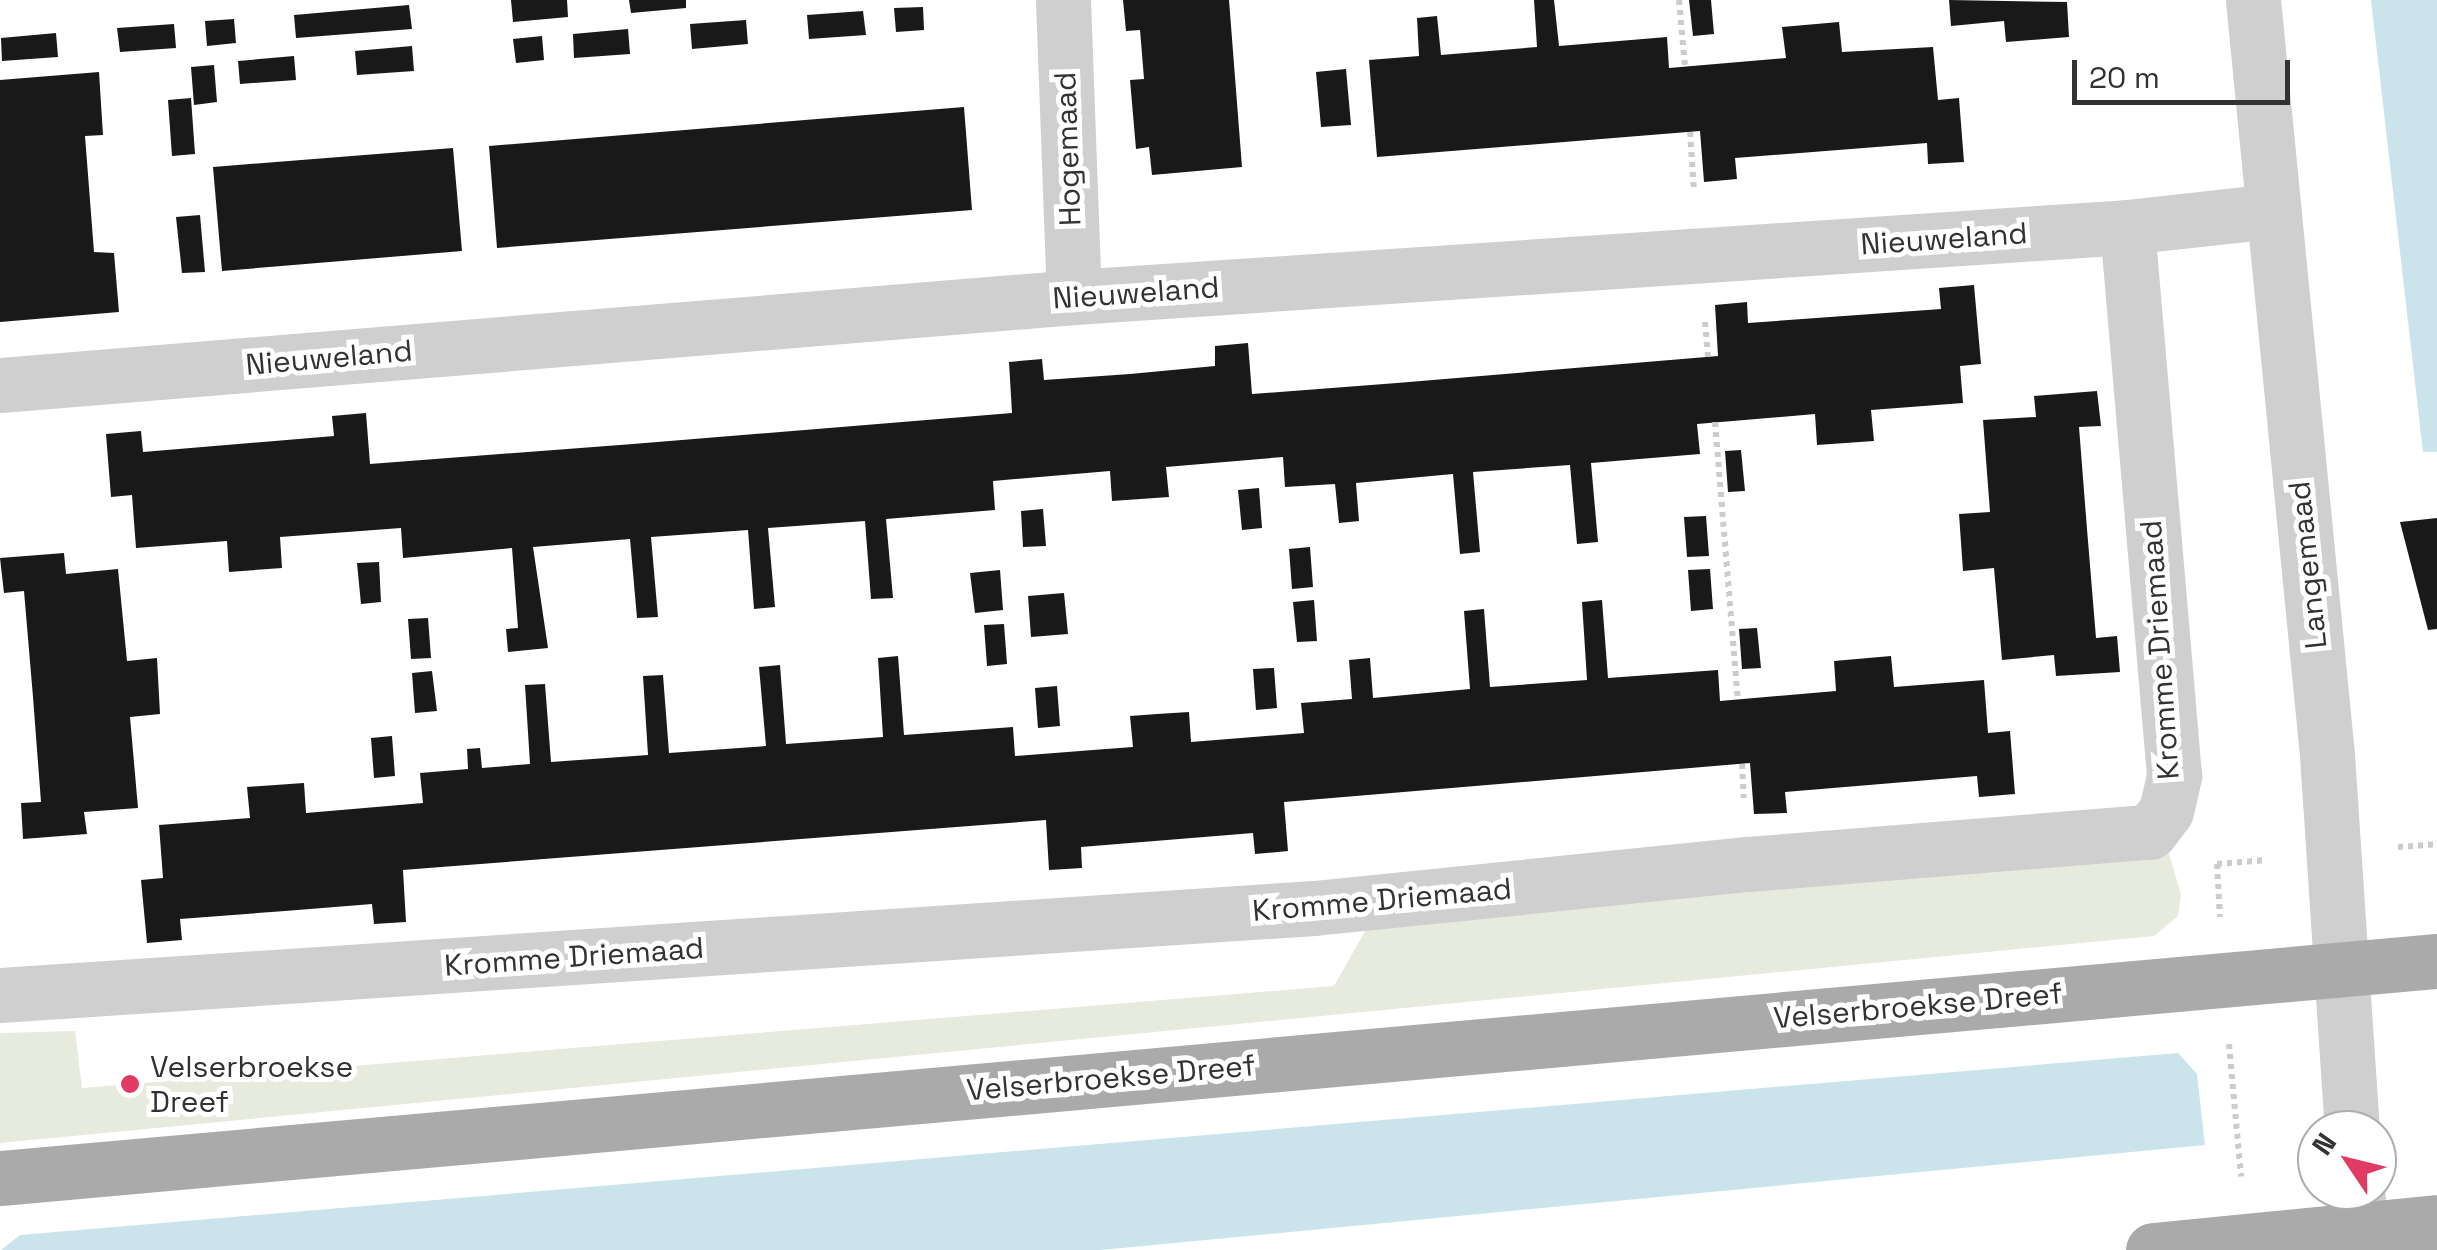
<!DOCTYPE html>
<style>
body{margin:0}
#map{position:relative;width:2437px;height:1250px;overflow:hidden;background:#fff;font-family:"Space Grotesk",sans-serif}
div>[style]{position:absolute}
[style*='--x']{left:calc(var(--x)*1px);top:calc(var(--y)*1px);width:calc(var(--w)*1px);rotate:calc(var(--a)*1deg)}
.green>*{inset:0;background:#e7ebde}
.water>*{inset:0;background:#cbe4eb}
.building>*{inset:0;background:#191919}
.path>*{height:6px;margin-top:-3px;transform-origin:0;background:repeating-linear-gradient(90deg,#ccc 0 5px,transparent 0 10px)}
.minor>*{height:55px;margin:-27.5px;padding:0 27.5px;transform-origin:27.5px;border-radius:27.5px;background:#cfcfcf}
.major>*{height:55px;margin:-27.5px;padding:0 27.5px;transform-origin:27.5px;border-radius:27.5px;background:#aaa}
.dots>*{width:28px;height:28px;translate:-50% -50%;box-sizing:border-box;border:5px solid #fff;border-radius:50%}
span{translate:-50% -50%;white-space:nowrap;text-align:center;line-height:1.15;-webkit-text-stroke:10px #fff;paint-order:stroke}
.street-label{font-size:30px;color:#323232}
.poi-label{font-size:30px;color:#323232}
.left{translate:0 -50%;text-align:left}
.north{position:absolute;left:2297px;top:1110px;width:100px;height:100px;box-sizing:border-box;background:#fff;border:2px solid #adadad;border-radius:50%;rotate:305deg;font-size:28px;font-weight:700;line-height:40px;text-align:center;color:#323232}
.north::after{content:'';display:block;margin:auto;width:35px;height:45px;background:#e23b63;clip-path:polygon(50% 0,100% 100%,50% 72%,0 100%)}
.scale{position:absolute;left:2072px;top:60px;width:218px;height:45px;box-sizing:border-box;border:5px solid #323232;border-top:0;padding-left:12px;font-size:30px;line-height:35px;white-space:nowrap;color:#323232;-webkit-text-stroke:8px #fff;paint-order:stroke}
</style>
<div id="map">
<div class="green">
<div style="clip-path:polygon(2169px 854px,2181px 894px,2178px 916px,2154px 936px,0 1143px,0 1033px,75px 1031px,82px 1088px,1334px 986px,1373px 917px)"></div>
</div>
<div class="water">
<div style="clip-path:polygon(2371px 0,2437px 0,2437px 452px,2423px 452px)"></div>
<div style="clip-path:polygon(2178px 1053px,2197px 1074px,2205px 1145px,1101px 1250px,1px 1250px,20px 1235px)"></div>
</div>
<div class="building">
<div style="clip-path:polygon(511px 0,567px 0,568px 17px,513px 22px)"></div>
<div style="clip-path:polygon(629px 0,686px 0,686px 8px,631px 13px)"></div>
<div style="clip-path:polygon(1123px 0,1229px 0,1242px 167px,1152px 175px,1149px 147px,1136px 149px,1130px 80px,1144px 79px,1142px 54px,1140px 30px,1126px 31px)"></div>
<div style="clip-path:polygon(1534px 0,1554px 0,1559px 46px,1667px 37px,1669px 68px,1786px 58px,1782px 27px,1839px 22px,1842px 52px,1933px 47px,1938px 100px,1959px 98px,1964px 162px,1928px 164px,1927px 143px,1735px 158px,1737px 179px,1704px 182px,1700px 131px,1377px 157px,1369px 60px,1419px 56px,1417px 18px,1437px 16px,1441px 55px,1537px 47px)"></div>
<div style="clip-path:polygon(1689px 0,1711px 0,1714px 34px,1693px 36px)"></div>
<div style="clip-path:polygon(1949px 0,2067px 2px,2069px 37px,2006px 42px,2004px 21px,1951px 26px)"></div>
<div style="clip-path:polygon(409px 5px,412px 29px,296px 38px,294px 15px)"></div>
<div style="clip-path:polygon(923px 7px,924px 30px,896px 32px,894px 8px)"></div>
<div style="clip-path:polygon(863px 11px,866px 35px,809px 39px,807px 15px)"></div>
<div style="clip-path:polygon(234px 19px,236px 43px,207px 46px,205px 21px)"></div>
<div style="clip-path:polygon(746px 20px,748px 44px,692px 49px,690px 24px)"></div>
<div style="clip-path:polygon(174px 24px,176px 48px,120px 52px,117px 28px)"></div>
<div style="clip-path:polygon(628px 29px,630px 54px,574px 58px,573px 34px)"></div>
<div style="clip-path:polygon(56px 33px,58px 57px,2px 61px,1px 38px)"></div>
<div style="clip-path:polygon(542px 36px,544px 60px,516px 63px,513px 39px)"></div>
<div style="clip-path:polygon(412px 46px,414px 71px,357px 75px,355px 51px)"></div>
<div style="clip-path:polygon(294px 56px,296px 80px,240px 84px,238px 61px)"></div>
<div style="clip-path:polygon(214px 65px,217px 102px,194px 105px,191px 67px)"></div>
<div style="clip-path:polygon(1346px 69px,1351px 125px,1321px 127px,1316px 72px)"></div>
<div style="clip-path:polygon(99px 72px,103px 135px,85px 136px,94px 252px,114px 253px,119px 312px,0 322px,0 80px)"></div>
<div style="clip-path:polygon(191px 98px,195px 154px,172px 156px,168px 100px)"></div>
<div style="clip-path:polygon(964px 107px,972px 210px,497px 248px,489px 146px)"></div>
<div style="clip-path:polygon(453px 148px,462px 251px,222px 271px,213px 167px)"></div>
<div style="clip-path:polygon(200px 215px,205px 272px,182px 273px,176px 217px)"></div>
<div style="clip-path:polygon(1974px 285px,1981px 364px,1960px 366px,1963px 403px,1871px 410px,1874px 441px,1817px 445px,1815px 414px,1697px 424px,1700px 454px,1591px 463px,1598px 542px,1577px 544px,1570px 465px,1473px 472px,1480px 552px,1460px 554px,1453px 474px,1356px 483px,1359px 521px,1339px 523px,1335px 484px,1285px 487px,1283px 457px,1166px 467px,1169px 497px,1112px 501px,1110px 471px,993px 481px,995px 510px,886px 519px,893px 598px,871px 599px,865px 521px,768px 528px,775px 607px,754px 609px,748px 530px,651px 537px,658px 617px,637px 618px,630px 539px,533px 547px,548px 648px,508px 652px,506px 629px,518px 628px,512px 548px,403px 558px,401px 528px,280px 537px,282px 568px,229px 572px,227px 541px,136px 548px,132px 495px,111px 497px,106px 434px,141px 431px,143px 452px,334px 436px,332px 416px,366px 413px,370px 464px,633px 444px,1012px 413px,1009px 362px,1042px 359px,1044px 380px,1130px 374px,1215px 366px,1215px 346px,1248px 343px,1252px 394px,1397px 383px,1718px 356px,1715px 305px,1747px 302px,1748px 323px,1941px 309px,1939px 288px)"></div>
<div style="clip-path:polygon(2097px 391px,2101px 426px,2079px 427px,2087px 529px,2096px 638px,2117px 636px,2120px 672px,2056px 676px,2054px 655px,2002px 660px,1994px 568px,1963px 571px,1959px 514px,1990px 512px,1983px 420px,2036px 417px,2034px 396px)"></div>
<div style="clip-path:polygon(1741px 450px,1745px 491px,1728px 492px,1725px 451px)"></div>
<div style="clip-path:polygon(1259px 488px,1262px 528px,1242px 530px,1238px 490px)"></div>
<div style="clip-path:polygon(1043px 509px,1046px 546px,1023px 547px,1021px 511px)"></div>
<div style="clip-path:polygon(1706px 516px,1709px 556px,1687px 557px,1684px 517px)"></div>
<div style="clip-path:polygon(2437px 518px,2437px 629px,2428px 630px,2400px 522px)"></div>
<div style="clip-path:polygon(1310px 547px,1313px 587px,1292px 589px,1289px 549px)"></div>
<div style="clip-path:polygon(64px 553px,66px 574px,118px 569px,127px 661px,157px 658px,160px 714px,130px 717px,138px 808px,84px 812px,87px 834px,23px 839px,21px 803px,41px 802px,33px 697px,24px 591px,4px 593px,0 558px)"></div>
<div style="clip-path:polygon(379px 562px,381px 602px,361px 604px,357px 563px)"></div>
<div style="clip-path:polygon(1710px 569px,1713px 609px,1691px 611px,1688px 570px)"></div>
<div style="clip-path:polygon(1000px 570px,1003px 610px,975px 613px,970px 573px)"></div>
<div style="clip-path:polygon(1064px 593px,1068px 634px,1031px 637px,1028px 596px)"></div>
<div style="clip-path:polygon(1314px 600px,1317px 641px,1297px 642px,1293px 602px)"></div>
<div style="clip-path:polygon(1602px 600px,1608px 678px,1718px 670px,1720px 701px,1836px 691px,1834px 661px,1891px 656px,1894px 687px,1984px 680px,1988px 733px,2010px 731px,2015px 794px,1979px 797px,1977px 776px,1785px 792px,1787px 813px,1754px 814px,1750px 763px,1284px 802px,1288px 851px,1255px 854px,1253px 833px,1081px 847px,1082px 868px,1049px 870px,1046px 820px,428px 868px,403px 870px,406px 922px,374px 924px,372px 904px,285px 911px,180px 919px,182px 940px,147px 943px,141px 880px,163px 878px,159px 825px,250px 818px,247px 787px,304px 783px,306px 813px,423px 803px,420px 773px,468px 769px,467px 749px,480px 748px,482px 768px,530px 764px,525px 685px,545px 684px,551px 762px,648px 755px,643px 676px,663px 675px,669px 753px,766px 746px,759px 667px,780px 665px,786px 744px,883px 737px,878px 658px,898px 656px,904px 735px,1013px 727px,1015px 756px,1106px 749px,1133px 747px,1130px 716px,1157px 714px,1189px 712px,1191px 742px,1304px 733px,1301px 703px,1352px 699px,1349px 660px,1370px 658px,1373px 698px,1470px 689px,1464px 611px,1484px 609px,1490px 687px,1587px 680px,1582px 602px)"></div>
<div style="clip-path:polygon(428px 618px,431px 658px,411px 659px,408px 619px)"></div>
<div style="clip-path:polygon(1004px 624px,1007px 664px,987px 666px,984px 625px)"></div>
<div style="clip-path:polygon(1757px 628px,1761px 668px,1742px 669px,1739px 629px)"></div>
<div style="clip-path:polygon(1274px 668px,1277px 708px,1256px 710px,1253px 669px)"></div>
<div style="clip-path:polygon(432px 671px,437px 711px,415px 713px,412px 673px)"></div>
<div style="clip-path:polygon(1057px 686px,1060px 726px,1038px 728px,1035px 688px)"></div>
<div style="clip-path:polygon(392px 736px,395px 776px,374px 778px,371px 738px)"></div>
</div>
<div class="path">
<div style="--x:1679;--y:0;--w:66;--a:84.8"></div>
<div style="--x:1690;--y:132;--w:58;--a:86.1"></div>
<div style="--x:1705;--y:322;--w:35;--a:85"></div>
<div style="--x:1715;--y:422;--w:279;--a:85.3"></div>
<div style="--x:1742;--y:764;--w:34;--a:87"></div>
<div style="--x:2398;--y:847;--w:39;--a:-4"></div>
<div style="--x:2217;--y:864;--w:53;--a:86.8"></div>
<div style="--x:2217;--y:864;--w:50;--a:-4.6"></div>
<div style="--x:2229;--y:1044;--w:133;--a:84.8"></div>
</div>
<div class="minor">
<div style="--x:1063;--y:0;--w:297;--a:87.9"></div>
<div style="--x:2253;--y:0;--w:759;--a:84.4"></div>
<div style="--x:2327;--y:755;--w:376;--a:86.2"></div>
<div style="--x:0;--y:385;--w:1078;--a:-4.68"></div>
<div style="--x:1074;--y:297;--w:1055;--a:-3.8"></div>
<div style="--x:2127;--y:227;--w:147;--a:-6.3"></div>
<div style="--x:0;--y:995;--w:1317;--a:-3.79"></div>
<div style="--x:1314;--y:908;--w:436;--a:-5.8"></div>
<div style="--x:1748;--y:864;--w:403;--a:-4.6"></div>
<div style="--x:2150;--y:832;--w:26;--a:-53"></div>
<div style="--x:2166;--y:811;--w:37;--a:-77"></div>
<div style="--x:2174;--y:775;--w:550;--a:-94.9"></div>
<div style="--x:2357;--y:1190;--w:41;--a:84.4"></div>
</div>
<div class="major">
<div style="--x:0;--y:1178;--w:2447;--a:-5.09"></div>
<div style="--x:2153;--y:1250;--w:285;--a:-5.6"></div>
</div>
<div class="dots">
<div style="left:130px;top:1084px;background:#e23b63"></div>
</div>
<div class="street-label">
<span style="left:1068px;top:149px;rotate:-92deg">Hogemaad</span>
<span style="left:1944px;top:239px;rotate:-4deg">Nieuweland</span>
<span style="left:1136px;top:293px;rotate:-4deg">Nieuweland</span>
<span style="left:329px;top:358px;rotate:-5deg">Nieuweland</span>
<span style="left:2308px;top:565px;rotate:-96deg">Langemaad</span>
<span style="left:2160px;top:650px;rotate:-94deg">Kromme Driemaad</span>
<span style="left:1382px;top:900px;rotate:-5deg">Kromme Driemaad</span>
<span style="left:574px;top:957px;rotate:-4deg">Kromme Driemaad</span>
<span style="left:1918px;top:1006px;rotate:-5deg">Velserbroekse Dreef</span>
<span style="left:1111px;top:1078px;rotate:-5deg">Velserbroekse Dreef</span>
</div>
<div class="poi-label">
<span class="left" style="left:150px;top:1084px">Velserbroekse<br>Dreef</span>
</div>
<div class="north">N</div>
<div class="scale">20 m</div>
</div>
